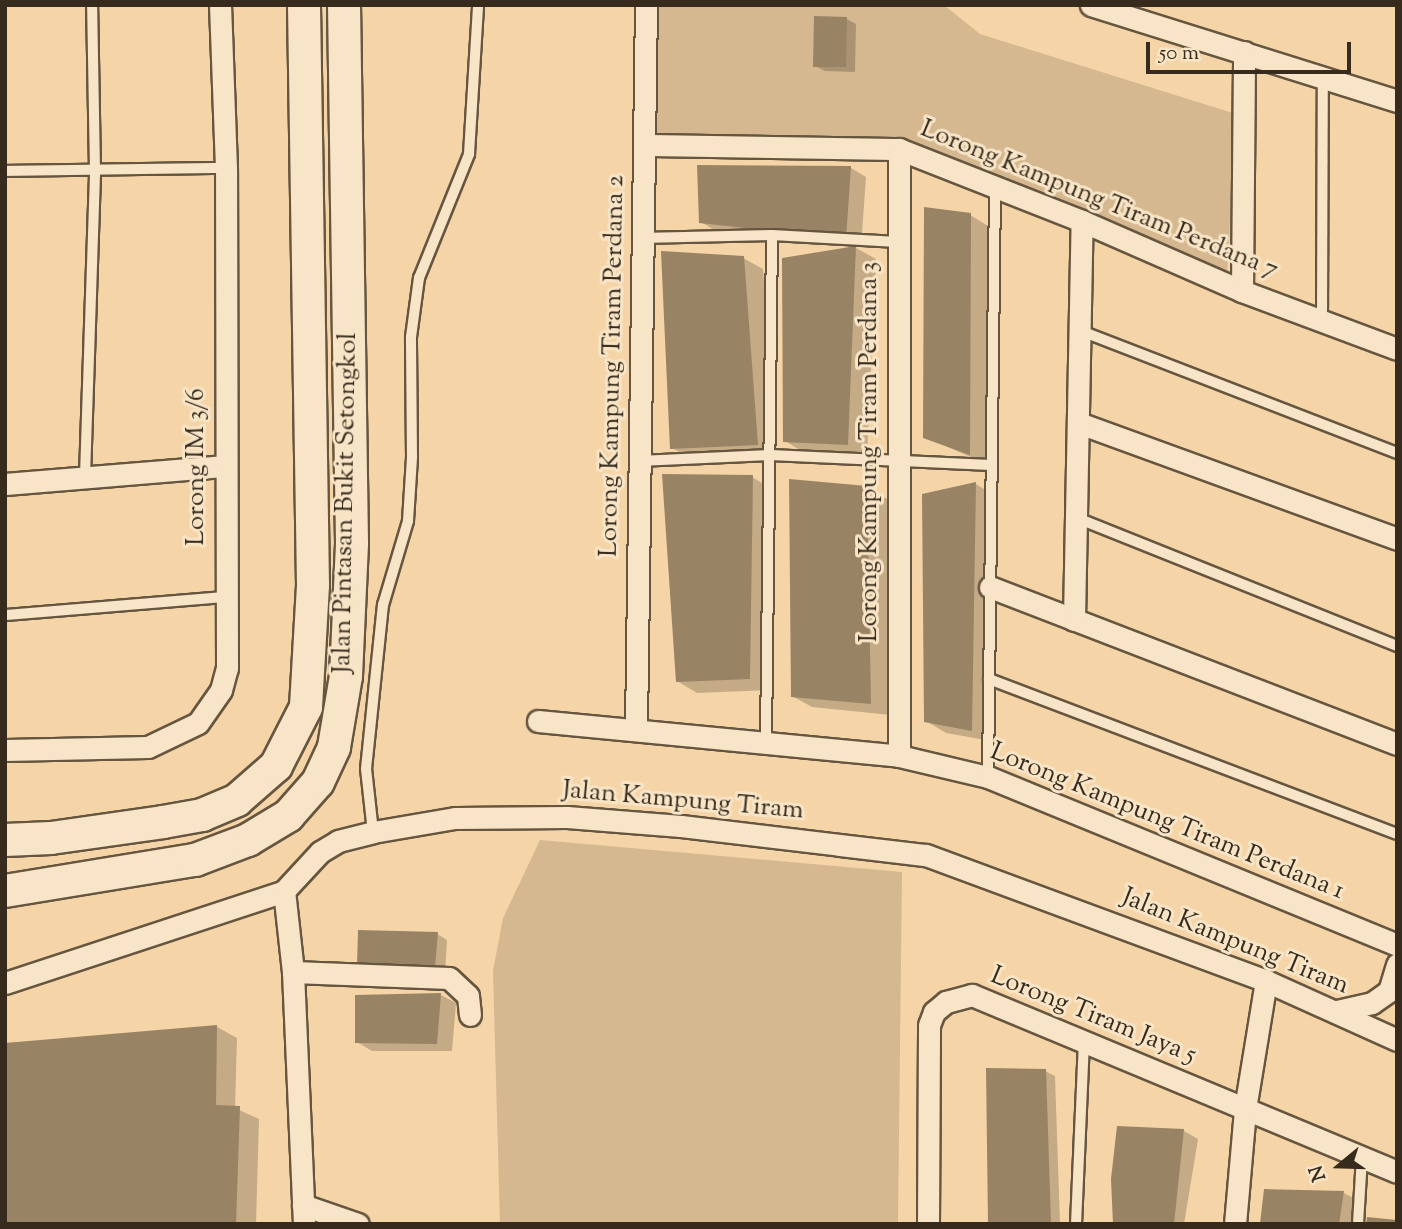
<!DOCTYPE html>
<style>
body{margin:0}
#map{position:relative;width:1402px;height:1229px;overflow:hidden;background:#f5d5a7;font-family:"Sorts Mill Goudy",serif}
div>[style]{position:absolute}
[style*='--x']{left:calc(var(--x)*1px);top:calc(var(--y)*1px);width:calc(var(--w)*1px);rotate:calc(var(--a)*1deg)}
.green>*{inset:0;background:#d5b890}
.shadow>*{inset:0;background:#0003}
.building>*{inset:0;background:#998365}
.roads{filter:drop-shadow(2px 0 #665640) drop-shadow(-2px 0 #665640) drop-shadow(0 2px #665640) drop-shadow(0 -2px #665640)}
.lane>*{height:10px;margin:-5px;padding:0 5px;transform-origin:5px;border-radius:5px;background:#f8e4c6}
.street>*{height:21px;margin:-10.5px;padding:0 10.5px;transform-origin:10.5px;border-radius:10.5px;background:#f8e4c6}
.secondary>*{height:32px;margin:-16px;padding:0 16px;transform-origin:16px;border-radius:16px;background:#f8e4c6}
span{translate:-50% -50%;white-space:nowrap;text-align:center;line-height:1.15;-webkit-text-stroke:6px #f8e4c6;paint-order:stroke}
.street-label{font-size:26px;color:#362b1d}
.frame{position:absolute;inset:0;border:7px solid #362b1d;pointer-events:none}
.north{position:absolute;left:1304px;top:1131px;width:70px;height:70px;-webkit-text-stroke:5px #f8e4c6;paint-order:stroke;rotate:251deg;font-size:19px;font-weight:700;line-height:28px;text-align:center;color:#362b1d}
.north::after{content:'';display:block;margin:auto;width:24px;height:32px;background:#362b1d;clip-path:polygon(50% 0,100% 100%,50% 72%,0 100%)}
.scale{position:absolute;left:1146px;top:42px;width:205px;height:32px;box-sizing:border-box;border:4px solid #362b1d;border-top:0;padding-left:9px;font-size:21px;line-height:24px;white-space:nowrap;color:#362b1d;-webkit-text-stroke:5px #f8e4c6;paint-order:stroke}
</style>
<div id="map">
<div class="green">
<div style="clip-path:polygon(650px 5px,944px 5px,980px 34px,1236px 114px,1227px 276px,899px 144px,649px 140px)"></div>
<div style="clip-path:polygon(540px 840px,902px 872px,898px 1224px,500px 1224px,493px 971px,503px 918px)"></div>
</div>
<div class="shadow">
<div style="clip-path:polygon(847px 19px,856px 24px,855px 72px,825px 71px,815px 66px)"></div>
<div style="clip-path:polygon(851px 168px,866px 177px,861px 247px,716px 231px,701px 222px)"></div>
<div style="clip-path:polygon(970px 215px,990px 227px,989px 465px,925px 437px)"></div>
<div style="clip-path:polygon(856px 248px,876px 259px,867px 455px,805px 453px,785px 441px)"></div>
<div style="clip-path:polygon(743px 258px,763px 269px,777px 456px,692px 459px,672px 448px)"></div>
<div style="clip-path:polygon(752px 477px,772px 489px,770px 690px,697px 693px,677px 681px)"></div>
<div style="clip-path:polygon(976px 484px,995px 496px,991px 741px,946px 733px,926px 721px)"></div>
<div style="clip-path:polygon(867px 488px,887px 499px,891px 715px,812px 707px,792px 696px)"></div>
<div style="clip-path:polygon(360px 931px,437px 934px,447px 940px,445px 972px)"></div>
<div style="clip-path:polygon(441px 995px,456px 1003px,452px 1051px,372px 1051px,357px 1042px,356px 997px)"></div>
<div style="clip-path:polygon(217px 1027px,237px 1038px,235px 1108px,259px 1119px,256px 1224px,5px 1224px)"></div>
<div style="clip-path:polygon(1045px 1071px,1055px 1076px,1060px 1224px,990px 1224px)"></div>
<div style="clip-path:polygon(1184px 1131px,1198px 1139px,1184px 1224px,1114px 1224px)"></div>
<div style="clip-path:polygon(1266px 1191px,1344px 1193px,1359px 1201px,1356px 1224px,1263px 1224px)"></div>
</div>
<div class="building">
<div style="clip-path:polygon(814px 16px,847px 17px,846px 67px,813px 67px)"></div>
<div style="clip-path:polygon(697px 165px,851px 166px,846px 239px,699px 223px)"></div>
<div style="clip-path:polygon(924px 207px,971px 213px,970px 455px,923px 438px)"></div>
<div style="clip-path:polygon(856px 246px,848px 445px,783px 442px,782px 258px)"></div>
<div style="clip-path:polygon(661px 251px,744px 256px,758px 445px,670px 449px)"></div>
<div style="clip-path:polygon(662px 474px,753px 475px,750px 679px,676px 682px)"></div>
<div style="clip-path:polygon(789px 479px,867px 486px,871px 704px,791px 697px)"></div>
<div style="clip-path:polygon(976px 482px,972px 731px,924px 722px,922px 494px)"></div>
<div style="clip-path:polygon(358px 930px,438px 932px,435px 967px,357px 966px)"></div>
<div style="clip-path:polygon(441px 993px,437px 1044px,355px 1043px,355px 995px)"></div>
<div style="clip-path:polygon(217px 1025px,216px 1105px,240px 1106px,236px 1224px,5px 1224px,5px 1043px)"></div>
<div style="clip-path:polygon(986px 1068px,1046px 1069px,1051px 1224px,988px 1224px)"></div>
<div style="clip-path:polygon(1117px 1126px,1184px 1129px,1174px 1224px,1113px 1224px,1111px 1179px)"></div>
<div style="clip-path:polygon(1264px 1189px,1344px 1191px,1339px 1224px,1260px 1224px)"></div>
<div style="clip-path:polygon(1367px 1217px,1397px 1220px,1397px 1224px,1366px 1224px)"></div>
</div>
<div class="roads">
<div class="lane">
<div style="--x:5;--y:171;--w:221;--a:-0.8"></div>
<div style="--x:641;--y:238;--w:131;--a:-1.3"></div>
<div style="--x:772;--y:235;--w:126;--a:3.2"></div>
<div style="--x:1322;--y:318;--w:240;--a:-89.8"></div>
<div style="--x:1081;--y:331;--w:339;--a:21.1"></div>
<div style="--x:639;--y:461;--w:131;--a:-2.6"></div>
<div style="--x:770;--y:455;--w:221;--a:2.6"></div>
<div style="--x:85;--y:476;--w:305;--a:-88.1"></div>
<div style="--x:95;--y:171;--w:166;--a:-91"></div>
<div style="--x:1077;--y:518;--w:345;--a:21.8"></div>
<div style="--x:5;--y:615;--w:221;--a:-4.7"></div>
<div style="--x:989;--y:679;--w:436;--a:20.8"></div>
<div style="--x:766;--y:740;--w:505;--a:-89.32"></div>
<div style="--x:988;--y:777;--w:593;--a:-89.32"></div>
<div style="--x:373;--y:832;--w:63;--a:-96.3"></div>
<div style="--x:366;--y:769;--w:165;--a:-84.1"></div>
<div style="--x:383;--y:605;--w:88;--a:-73.4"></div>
<div style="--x:408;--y:521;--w:64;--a:-86.4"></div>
<div style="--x:412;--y:457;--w:120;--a:-90.5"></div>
<div style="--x:411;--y:337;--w:60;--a:-82.3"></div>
<div style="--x:419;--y:278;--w:134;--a:-68"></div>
<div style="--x:469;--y:154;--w:149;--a:-86.5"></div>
<div style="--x:1076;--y:1224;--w:183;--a:-87.5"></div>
<div style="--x:1358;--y:1224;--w:67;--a:-86.6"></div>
</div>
<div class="street">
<div style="--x:1091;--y:5;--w:321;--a:17.4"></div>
<div style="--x:645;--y:145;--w:254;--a:0.9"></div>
<div style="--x:899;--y:149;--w:197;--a:21.5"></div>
<div style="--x:1082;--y:221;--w:175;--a:23.6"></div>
<div style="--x:1242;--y:291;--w:165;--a:20.5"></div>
<div style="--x:1242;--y:291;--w:239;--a:-89.5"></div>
<div style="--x:1079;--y:423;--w:338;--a:20"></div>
<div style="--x:5;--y:484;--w:220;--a:-4.7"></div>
<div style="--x:990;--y:587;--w:436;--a:21.1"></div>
<div style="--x:1074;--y:620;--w:399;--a:-88.9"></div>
<div style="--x:538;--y:721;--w:363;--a:5.5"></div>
<div style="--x:899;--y:756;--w:91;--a:13.3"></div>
<div style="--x:988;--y:777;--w:442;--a:22.3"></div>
<div style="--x:636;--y:728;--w:723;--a:-89.21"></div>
<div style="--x:5;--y:750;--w:143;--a:-1.2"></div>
<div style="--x:148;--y:747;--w:55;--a:-25.6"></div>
<div style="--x:198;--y:723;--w:40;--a:-55.1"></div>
<div style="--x:221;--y:690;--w:23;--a:-75"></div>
<div style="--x:227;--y:668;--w:500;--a:-90.11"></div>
<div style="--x:226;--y:168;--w:163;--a:-92.1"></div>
<div style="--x:899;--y:756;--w:607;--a:-90"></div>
<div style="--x:293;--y:972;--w:156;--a:2.2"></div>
<div style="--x:449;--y:978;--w:26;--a:43"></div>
<div style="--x:468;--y:996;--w:19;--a:84"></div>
<div style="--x:5;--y:983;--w:294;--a:-18.2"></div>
<div style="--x:1337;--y:1011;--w:36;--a:-13"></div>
<div style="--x:1372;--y:1003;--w:21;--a:-35"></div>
<div style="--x:1389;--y:991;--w:28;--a:-73"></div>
<div style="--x:303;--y:1205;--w:58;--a:19.1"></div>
<div style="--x:304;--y:1224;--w:252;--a:-92.5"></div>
<div style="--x:293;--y:972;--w:81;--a:-96.3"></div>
<div style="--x:284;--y:891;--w:53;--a:-47.3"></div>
<div style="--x:320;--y:852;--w:21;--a:-31"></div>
<div style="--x:338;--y:841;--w:36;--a:-14"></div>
<div style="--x:373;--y:832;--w:83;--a:-9.7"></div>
<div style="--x:455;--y:818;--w:112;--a:-0.5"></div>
<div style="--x:567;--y:817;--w:114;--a:4.5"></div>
<div style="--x:681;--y:826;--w:247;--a:6.8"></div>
<div style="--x:926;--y:855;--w:363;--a:20.3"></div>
<div style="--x:1266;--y:981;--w:144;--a:24.2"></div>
<div style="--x:928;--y:1224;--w:199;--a:-89.7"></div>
<div style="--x:929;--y:1025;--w:14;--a:-69"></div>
<div style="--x:934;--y:1012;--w:16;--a:-40"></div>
<div style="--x:946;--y:1002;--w:27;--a:-15"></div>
<div style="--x:972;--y:995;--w:460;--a:22.6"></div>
<div style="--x:1235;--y:1224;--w:115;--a:-85"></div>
<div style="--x:1245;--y:1109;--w:130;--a:-80.7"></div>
</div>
<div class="secondary">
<div style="--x:5;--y:840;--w:46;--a:-2.5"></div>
<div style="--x:51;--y:838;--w:113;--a:-8.1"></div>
<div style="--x:163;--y:822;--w:40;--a:-10"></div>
<div style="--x:202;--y:815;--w:38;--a:-23"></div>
<div style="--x:237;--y:800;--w:52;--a:-41.1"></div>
<div style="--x:276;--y:766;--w:66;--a:-63"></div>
<div style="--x:306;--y:707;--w:122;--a:-86.7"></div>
<div style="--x:313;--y:585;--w:580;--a:-90.89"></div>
<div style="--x:5;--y:891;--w:193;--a:-9.3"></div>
<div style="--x:195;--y:860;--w:57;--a:-20.7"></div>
<div style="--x:248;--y:840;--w:47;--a:-31"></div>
<div style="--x:288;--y:816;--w:45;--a:-48.6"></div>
<div style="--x:318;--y:782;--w:38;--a:-65"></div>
<div style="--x:334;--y:747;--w:72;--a:-80.4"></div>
<div style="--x:346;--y:676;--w:133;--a:-87.4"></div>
<div style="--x:352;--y:543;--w:538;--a:-90.85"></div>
</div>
</div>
<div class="street-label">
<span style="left:1099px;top:200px;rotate:22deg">Lorong Kampung Tiram Perdana 7</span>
<span style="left:613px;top:366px;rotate:-89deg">Lorong Kampung Tiram Perdana 2</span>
<span style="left:870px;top:452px;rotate:-90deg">Lorong Kampung Tiram Perdana 3</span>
<span style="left:197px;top:467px;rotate:-90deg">Lorong IM 3/6</span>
<span style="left:346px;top:503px;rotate:-89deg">Jalan Pintasan Bukit Setongkol</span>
<span style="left:683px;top:801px;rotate:5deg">Jalan Kampung Tiram</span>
<span style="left:1167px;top:822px;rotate:22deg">Lorong Kampung Tiram Perdana 1</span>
<span style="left:1235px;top:942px;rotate:22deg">Jalan Kampung Tiram</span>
<span style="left:1093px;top:1016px;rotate:22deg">Lorong Tiram Jaya 5</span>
</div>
<div class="frame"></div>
<div class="north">N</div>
<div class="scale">50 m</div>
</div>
